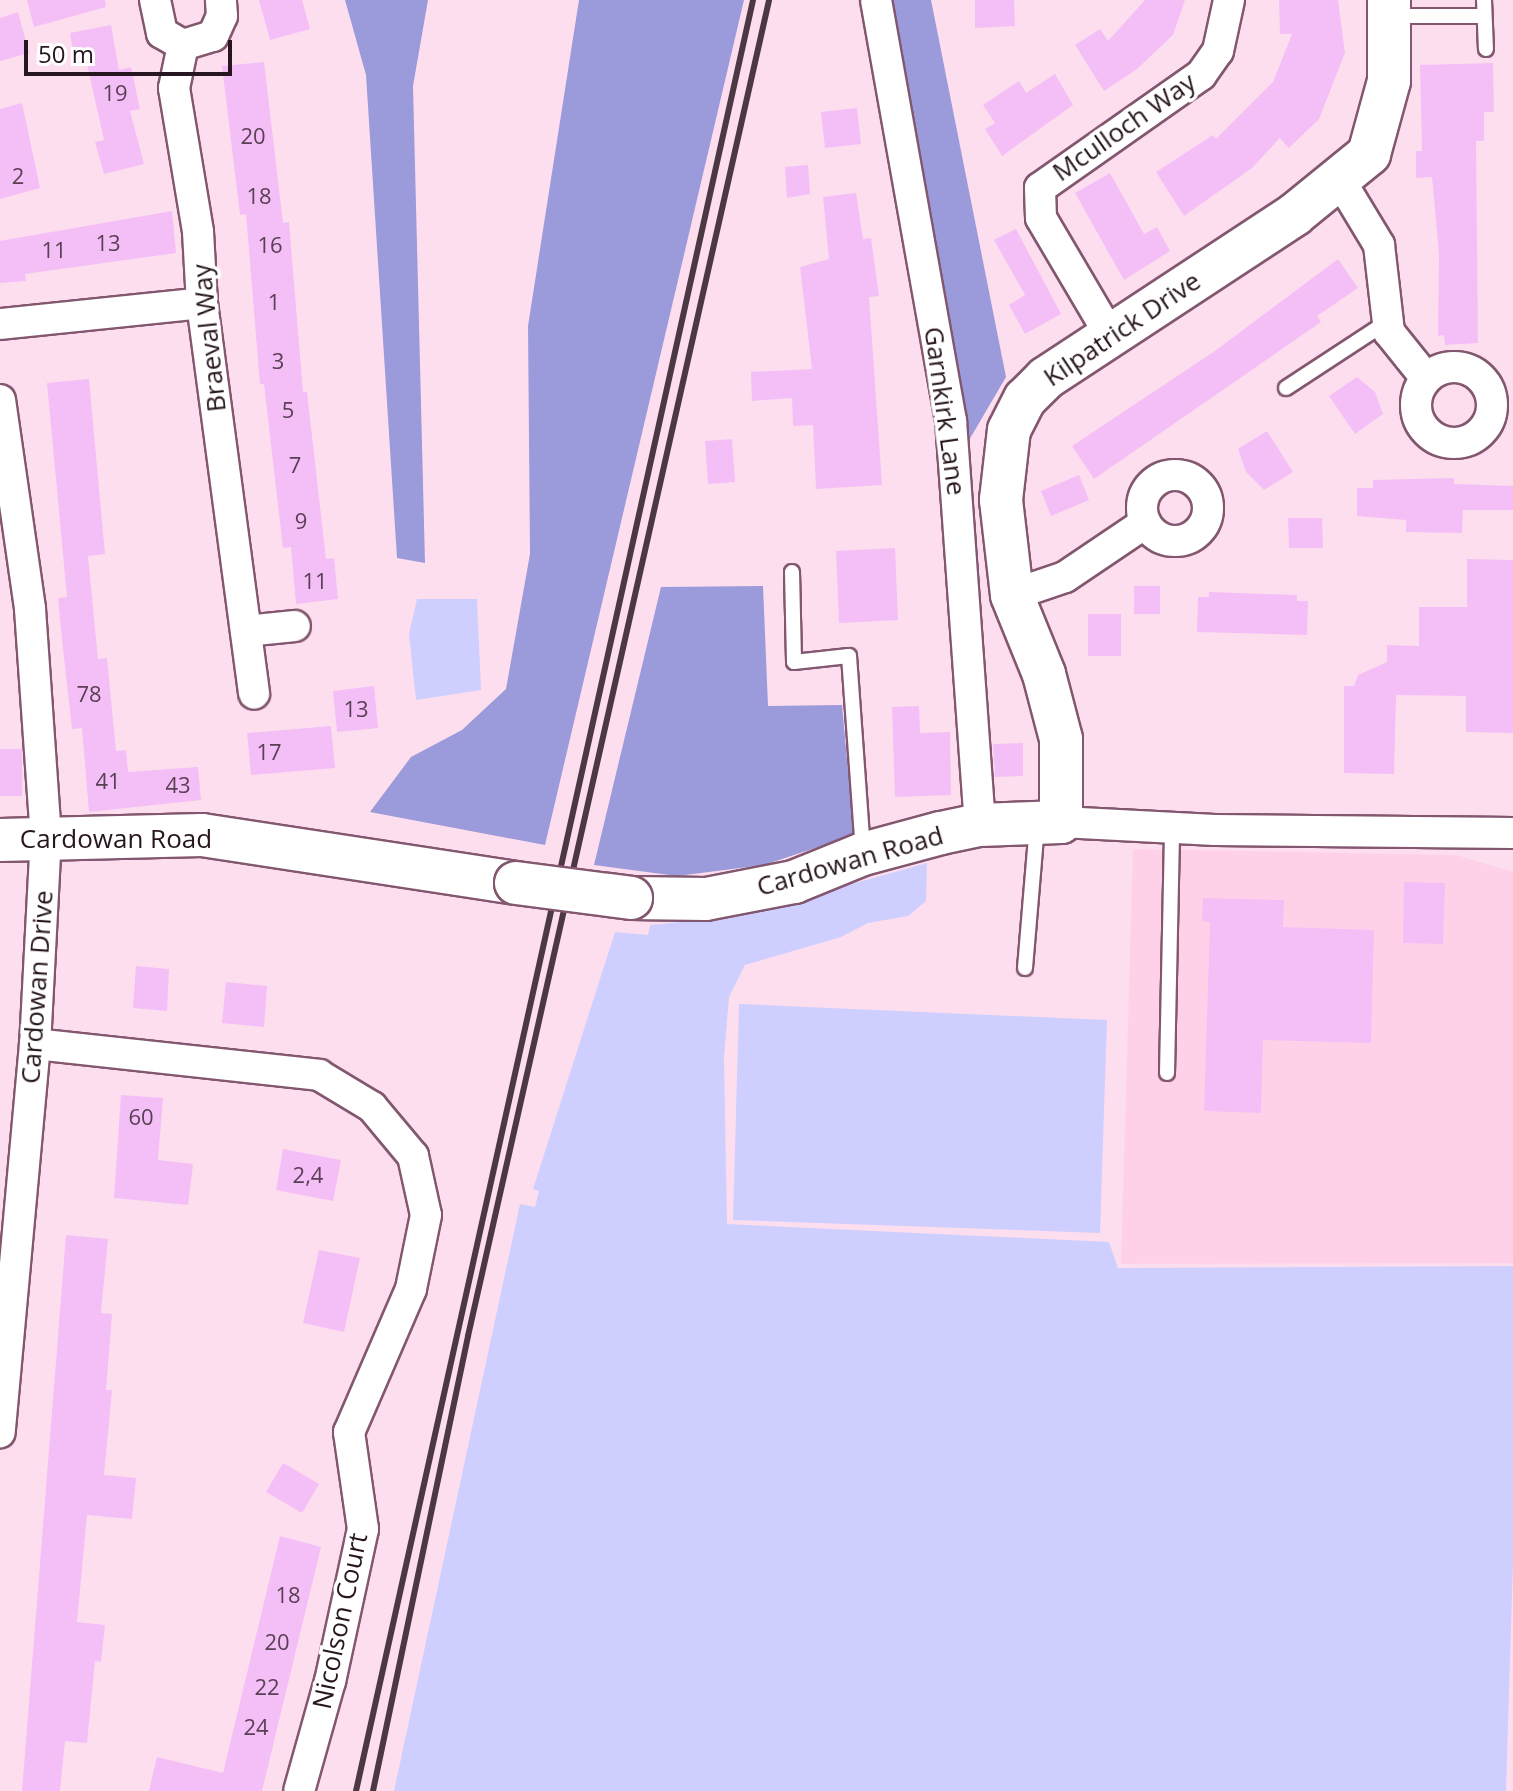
<!DOCTYPE html>
<style>
body{margin:0}
#map{position:relative;width:1513px;height:1791px;overflow:hidden;background:#fddeee;font-family:"Open Sans",sans-serif}
div>[style]{position:absolute}
[style*='--x']{left:calc(var(--x)*1px);top:calc(var(--y)*1px);width:calc(var(--w)*1px);rotate:calc(var(--a)*1deg)}
.built>*{inset:0;background:#ffd1e9}
.green>*{inset:0;background:#cfcfff}
.forest>*{inset:0;background:#9b9ada}
.building>*{inset:0;background:#f4bff6}
.roads{filter:drop-shadow(2px 0 #82576f) drop-shadow(-2px 0 #82576f) drop-shadow(0 2px #82576f) drop-shadow(0 -2px #82576f)}
.lane>*{height:14px;margin:-7px;padding:0 7px;transform-origin:7px;border-radius:7px;background:#fff}
.street>*{height:30px;margin:-15px;padding:0 15px;transform-origin:15px;border-radius:15px;background:#fff}
.street>.ring{margin:-15px;padding:0;box-sizing:content-box;background:none;border:30px solid #fff;border-radius:50%}
.secondary>*{height:42px;margin:-21px;padding:0 21px;transform-origin:21px;border-radius:21px;background:#fff}
.rail>*{height:6px;margin:-3px;padding:0 3px;transform-origin:3px;border-radius:3px;background:#4c3842}
.bridges{filter:drop-shadow(2px 0 #82576f) drop-shadow(-2px 0 #82576f) drop-shadow(0 2px #82576f) drop-shadow(0 -2px #82576f)}
.secondary-bridge>*{height:42px;margin:-21px;padding:0 21px;transform-origin:21px;border-radius:21px;background:#fff}
span{translate:-50% -50%;white-space:nowrap;text-align:center;line-height:1.15;-webkit-text-stroke:7px #fff;paint-order:stroke}
.number-label{font-size:22px;color:#5a4055}
.number-label span{-webkit-text-stroke-width:0}
.street-label{font-size:26px;color:#27161f}
.scale{position:absolute;left:24px;top:40px;width:208px;height:36px;box-sizing:border-box;border:4px solid #27161f;border-top:0;padding-left:10px;font-size:24px;line-height:28px;white-space:nowrap;color:#27161f;-webkit-text-stroke:6px #fff;paint-order:stroke}
</style>
<div id="map">
<div class="built">
<div style="clip-path:polygon(1133px 849px,1456px 855px,1513px 872px,1513px 1263px,1121px 1264px)"></div>
</div>
<div class="green">
<div style="clip-path:polygon(417px 599px,477px 599px,481px 690px,416px 700px,409px 634px)"></div>
<div style="clip-path:polygon(927px 863px,926px 901px,908px 916px,868px 923px,841px 937px,745px 965px,729px 997px,724px 1057px,727px 1224px,1109px 1242px,1118px 1268px,1513px 1266px,1513px 1563px,1506px 1791px,394px 1791px,520px 1204px,535px 1207px,539px 1191px,533px 1189px,615px 932px,648px 935px,650px 925px,733px 917px)"></div>
<div style="clip-path:polygon(739px 1004px,1107px 1020px,1100px 1233px,733px 1220px)"></div>
</div>
<div class="forest">
<div style="clip-path:polygon(345px 0,428px 0,413px 86px,425px 563px,397px 558px,366px 75px)"></div>
<div style="clip-path:polygon(579px 0,744px 0,545px 845px,370px 812px,411px 757px,462px 730px,506px 689px,530px 554px,528px 326px)"></div>
<div style="clip-path:polygon(882px 0,931px 0,1006px 377px,965px 447px)"></div>
<div style="clip-path:polygon(763px 586px,768px 706px,842px 705px,854px 835px,764px 865px,677px 876px,594px 865px,661px 587px)"></div>
</div>
<div class="building">
<div style="clip-path:polygon(27px 0,105px 0,106px 7px,34px 27px)"></div>
<div style="clip-path:polygon(259px 0,302px 0,310px 29px,270px 40px)"></div>
<div style="clip-path:polygon(975px 0,1014px 0,1015px 26px,975px 28px)"></div>
<div style="clip-path:polygon(1145px 0,1185px 0,1173px 35px,1137px 69px,1104px 91px,1075px 45px,1100px 29px,1108px 41px)"></div>
<div style="clip-path:polygon(1279px 0,1338px 0,1345px 53px,1319px 119px,1289px 148px,1280px 138px,1252px 168px,1184px 216px,1156px 172px,1213px 135px,1216px 139px,1273px 82px,1292px 34px,1280px 34px)"></div>
<div style="clip-path:polygon(18px 12px,29px 53px,0 61px,0 18px)"></div>
<div style="clip-path:polygon(111px 25px,119px 70px,131px 67px,140px 109px,130px 111px,144px 164px,104px 174px,95px 142px,104px 140px,87px 64px,76px 66px,70px 33px)"></div>
<div style="clip-path:polygon(264px 62px,283px 223px,289px 222px,303px 392px,307px 392px,326px 559px,334px 558px,338px 599px,296px 604px,291px 547px,283px 548px,264px 384px,260px 384px,246px 214px,240px 215px,222px 66px)"></div>
<div style="clip-path:polygon(1493px 63px,1494px 112px,1484px 112px,1484px 141px,1476px 141px,1478px 343px,1445px 345px,1444px 335px,1438px 336px,1439px 254px,1432px 177px,1416px 178px,1416px 151px,1422px 151px,1420px 65px)"></div>
<div style="clip-path:polygon(1055px 74px,1073px 105px,1002px 156px,985px 129px,995px 123px,983px 105px,1019px 81px,1026px 93px)"></div>
<div style="clip-path:polygon(22px 103px,40px 188px,0 199px,0 109px)"></div>
<div style="clip-path:polygon(857px 108px,861px 144px,825px 148px,821px 112px)"></div>
<div style="clip-path:polygon(808px 165px,810px 194px,787px 198px,785px 167px)"></div>
<div style="clip-path:polygon(1110px 173px,1144px 234px,1157px 227px,1170px 251px,1124px 280px,1075px 193px)"></div>
<div style="clip-path:polygon(856px 193px,863px 239px,871px 238px,879px 296px,869px 297px,882px 485px,816px 489px,813px 425px,793px 426px,792px 398px,752px 401px,751px 372px,812px 369px,800px 267px,829px 259px,823px 197px)"></div>
<div style="clip-path:polygon(172px 211px,176px 253px,25px 274px,26px 281px,0 283px,0 241px)"></div>
<div style="clip-path:polygon(1016px 229px,1061px 314px,1025px 334px,1009px 305px,1025px 295px,994px 240px)"></div>
<div style="clip-path:polygon(1338px 259px,1358px 288px,1317px 316px,1321px 322px,1094px 479px,1072px 446px,1215px 351px)"></div>
<div style="clip-path:polygon(1357px 377px,1375px 392px,1383px 414px,1355px 434px,1329px 396px)"></div>
<div style="clip-path:polygon(89px 379px,105px 554px,88px 556px,98px 659px,107px 658px,116px 751px,126px 750px,128px 772px,198px 767px,201px 800px,89px 812px,82px 728px,72px 729px,62px 640px,58px 598px,67px 597px,47px 383px)"></div>
<div style="clip-path:polygon(1267px 431px,1293px 472px,1264px 490px,1246px 472px,1238px 449px)"></div>
<div style="clip-path:polygon(732px 439px,735px 482px,708px 484px,705px 441px)"></div>
<div style="clip-path:polygon(1079px 475px,1089px 500px,1051px 516px,1041px 491px)"></div>
<div style="clip-path:polygon(1454px 478px,1454px 484px,1513px 486px,1513px 510px,1463px 510px,1462px 533px,1406px 532px,1406px 520px,1357px 516px,1357px 488px,1373px 488px,1373px 480px)"></div>
<div style="clip-path:polygon(1288px 518px,1322px 518px,1323px 548px,1289px 548px)"></div>
<div style="clip-path:polygon(895px 548px,898px 620px,839px 623px,836px 551px)"></div>
<div style="clip-path:polygon(1467px 559px,1513px 560px,1513px 733px,1466px 732px,1466px 696px,1396px 695px,1394px 774px,1344px 773px,1344px 686px,1354px 686px,1358px 675px,1387px 662px,1387px 645px,1419px 646px,1419px 607px,1467px 607px)"></div>
<div style="clip-path:polygon(1134px 586px,1160px 586px,1160px 614px,1134px 614px)"></div>
<div style="clip-path:polygon(1209px 592px,1297px 595px,1297px 601px,1308px 601px,1307px 635px,1197px 632px,1198px 597px,1209px 597px)"></div>
<div style="clip-path:polygon(1088px 614px,1121px 614px,1121px 656px,1088px 656px)"></div>
<div style="clip-path:polygon(374px 686px,378px 728px,337px 732px,333px 691px)"></div>
<div style="clip-path:polygon(919px 706px,920px 733px,950px 732px,951px 795px,895px 797px,892px 707px)"></div>
<div style="clip-path:polygon(331px 726px,335px 768px,251px 775px,247px 733px)"></div>
<div style="clip-path:polygon(1023px 743px,1023px 776px,995px 777px,993px 744px)"></div>
<div style="clip-path:polygon(0 749px,22px 749px,22px 796px,0 796px)"></div>
<div style="clip-path:polygon(1404px 882px,1445px 883px,1443px 944px,1403px 943px)"></div>
<div style="clip-path:polygon(1203px 898px,1284px 900px,1283px 927px,1374px 930px,1371px 1043px,1263px 1040px,1261px 1113px,1204px 1111px,1210px 922px,1202px 921px)"></div>
<div style="clip-path:polygon(136px 966px,169px 969px,167px 1011px,133px 1008px)"></div>
<div style="clip-path:polygon(226px 982px,267px 986px,264px 1027px,222px 1023px)"></div>
<div style="clip-path:polygon(121px 1095px,163px 1098px,158px 1160px,193px 1164px,188px 1205px,114px 1198px)"></div>
<div style="clip-path:polygon(283px 1149px,341px 1160px,333px 1201px,276px 1190px)"></div>
<div style="clip-path:polygon(66px 1235px,108px 1239px,101px 1313px,112px 1314px,106px 1390px,112px 1390px,104px 1475px,136px 1478px,132px 1519px,87px 1515px,77px 1622px,105px 1625px,101px 1662px,95px 1661px,87px 1743px,65px 1741px,60px 1791px,22px 1791px)"></div>
<div style="clip-path:polygon(319px 1250px,360px 1258px,344px 1332px,303px 1323px)"></div>
<div style="clip-path:polygon(283px 1463px,319px 1484px,302px 1513px,266px 1492px)"></div>
<div style="clip-path:polygon(280px 1536px,321px 1547px,262px 1791px,149px 1791px,157px 1757px,223px 1773px)"></div>
</div>
<div class="roads">
<div class="lane">
<div style="--x:1484;--y:0;--w:49;--a:87.7"></div>
<div style="--x:1393;--y:16;--w:91;--a:0"></div>
<div style="--x:1286;--y:388;--w:121;--a:-33.2"></div>
<div style="--x:792;--y:572;--w:90;--a:88.7"></div>
<div style="--x:794;--y:662;--w:55;--a:-6.2"></div>
<div style="--x:849;--y:656;--w:194;--a:85.9"></div>
<div style="--x:1025;--y:968;--w:144;--a:-85.2"></div>
<div style="--x:1167;--y:1073;--w:244;--a:-88.8"></div>
</div>
<div class="street">
<div style="--x:155;--y:0;--w:34;--a:78"></div>
<div style="--x:162;--y:33;--w:24;--a:30"></div>
<div style="--x:183;--y:45;--w:31;--a:-17"></div>
<div style="--x:213;--y:36;--w:22;--a:-66"></div>
<div style="--x:222;--y:16;--w:16;--a:-94"></div>
<div style="--x:876;--y:0;--w:428;--a:79.9"></div>
<div style="--x:951;--y:421;--w:405;--a:85.9"></div>
<div style="--x:183;--y:45;--w:44;--a:101.8"></div>
<div style="--x:174;--y:88;--w:146;--a:80.5"></div>
<div style="--x:198;--y:232;--w:71;--a:86.8"></div>
<div style="--x:202;--y:303;--w:394;--a:82.4"></div>
<div style="--x:1341;--y:182;--w:74;--a:58.9"></div>
<div style="--x:1379;--y:245;--w:88;--a:83.4"></div>
<div style="--x:1389;--y:332;--w:59;--a:51.2"></div>
<div style="--x:0;--y:324;--w:203;--a:-5.9"></div>
<div style="--x:1110;--y:335;--w:136;--a:-120.5"></div>
<div style="--x:1041;--y:218;--w:30;--a:-92"></div>
<div style="--x:1040;--y:188;--w:197;--a:-35.1"></div>
<div style="--x:1201;--y:75;--w:29;--a:-55"></div>
<div style="--x:1218;--y:51;--w:52;--a:-77.8"></div>
<div class="ring" style="left:1416px;top:367px;width:46px;height:46px"></div>
<div style="--x:0;--y:400;--w:211;--a:81.8"></div>
<div style="--x:30;--y:609;--w:228;--a:86"></div>
<div style="--x:46;--y:836;--w:208;--a:93"></div>
<div style="--x:35;--y:1044;--w:390;--a:95.2"></div>
<div class="ring" style="left:1142px;top:475px;width:36px;height:36px"></div>
<div style="--x:1012;--y:595;--w:56;--a:-18.8"></div>
<div style="--x:1065;--y:577;--w:97;--a:-34"></div>
<div style="--x:246;--y:631;--w:49;--a:-5.8"></div>
<div style="--x:1061;--y:822;--w:154;--a:3"></div>
<div style="--x:1215;--y:830;--w:298;--a:0.6"></div>
<div style="--x:35;--y:1044;--w:286;--a:6.2"></div>
<div style="--x:319;--y:1075;--w:62;--a:31.1"></div>
<div style="--x:372;--y:1107;--w:64;--a:50.1"></div>
<div style="--x:413;--y:1156;--w:60;--a:77.6"></div>
<div style="--x:426;--y:1215;--w:76;--a:101.5"></div>
<div style="--x:411;--y:1289;--w:156;--a:113.4"></div>
<div style="--x:349;--y:1432;--w:98;--a:81.8"></div>
<div style="--x:363;--y:1529;--w:156;--a:102.2"></div>
<div style="--x:330;--y:1681;--w:114;--a:105.7"></div>
</div>
<div class="secondary">
<div style="--x:0;--y:840;--w:202;--a:-1.4"></div>
<div style="--x:202;--y:835;--w:318;--a:8.7"></div>
<div style="--x:631;--y:898;--w:75;--a:0.8"></div>
<div style="--x:706;--y:899;--w:90;--a:-10.9"></div>
<div style="--x:794;--y:882;--w:74;--a:-22.1"></div>
<div style="--x:863;--y:854;--w:81;--a:-15.1"></div>
<div style="--x:941;--y:833;--w:40;--a:-12"></div>
<div style="--x:980;--y:825;--w:81;--a:-2.1"></div>
<div style="--x:1061;--y:822;--w:83;--a:-90"></div>
<div style="--x:1061;--y:739;--w:67;--a:-104.7"></div>
<div style="--x:1044;--y:674;--w:85;--a:-112.1"></div>
<div style="--x:1012;--y:595;--w:96;--a:-96.6"></div>
<div style="--x:1001;--y:500;--w:70;--a:-83.5"></div>
<div style="--x:1009;--y:430;--w:35;--a:-63"></div>
<div style="--x:1025;--y:399;--w:30;--a:-45"></div>
<div style="--x:1046;--y:378;--w:297;--a:-33.3"></div>
<div style="--x:1294;--y:215;--w:97;--a:-39.1"></div>
<div style="--x:1369;--y:154;--w:76;--a:-74.7"></div>
<div style="--x:1389;--y:81;--w:81;--a:-90"></div>
</div>
</div>
<div class="rail">
<div style="--x:356;--y:1791;--w:1834;--a:-77.5"></div>
<div style="--x:373;--y:1791;--w:465;--a:-78.2"></div>
<div style="--x:468;--y:1336;--w:1369;--a:-77.3"></div>
</div>
<div class="bridges">
<div class="secondary-bridge">
<div style="--x:516;--y:883;--w:116;--a:7.4"></div>
</div>
</div>
<div class="number-label">
<span style="left:115px;top:93px">19</span>
<span style="left:253px;top:136px">20</span>
<span style="left:18px;top:176px">2</span>
<span style="left:259px;top:196px">18</span>
<span style="left:108px;top:243px">13</span>
<span style="left:270px;top:245px">16</span>
<span style="left:54px;top:250px">11</span>
<span style="left:274px;top:302px">1</span>
<span style="left:278px;top:361px">3</span>
<span style="left:288px;top:410px">5</span>
<span style="left:295px;top:465px">7</span>
<span style="left:301px;top:521px">9</span>
<span style="left:315px;top:581px">11</span>
<span style="left:89px;top:694px">78</span>
<span style="left:356px;top:709px">13</span>
<span style="left:269px;top:752px">17</span>
<span style="left:108px;top:781px">41</span>
<span style="left:178px;top:785px">43</span>
<span style="left:141px;top:1117px">60</span>
<span style="left:308px;top:1175px">2,4</span>
<span style="left:288px;top:1595px">18</span>
<span style="left:277px;top:1642px">20</span>
<span style="left:267px;top:1687px">22</span>
<span style="left:256px;top:1727px">24</span>
</div>
<div class="street-label">
<span style="left:1124px;top:127px;rotate:-35deg">Mculloch Way</span>
<span style="left:1122px;top:329px;rotate:-34deg">Kilpatrick Drive</span>
<span style="left:209px;top:338px;rotate:-96deg">Braeval Way</span>
<span style="left:945px;top:411px;rotate:82deg">Garnkirk Lane</span>
<span style="left:116px;top:839px">Cardowan Road</span>
<span style="left:850px;top:861px;rotate:-16deg">Cardowan Road</span>
<span style="left:37px;top:987px;rotate:-86deg">Cardowan Drive</span>
<span style="left:340px;top:1621px;rotate:-78deg">Nicolson Court</span>
</div>
<div class="scale">50 m</div>
</div>
